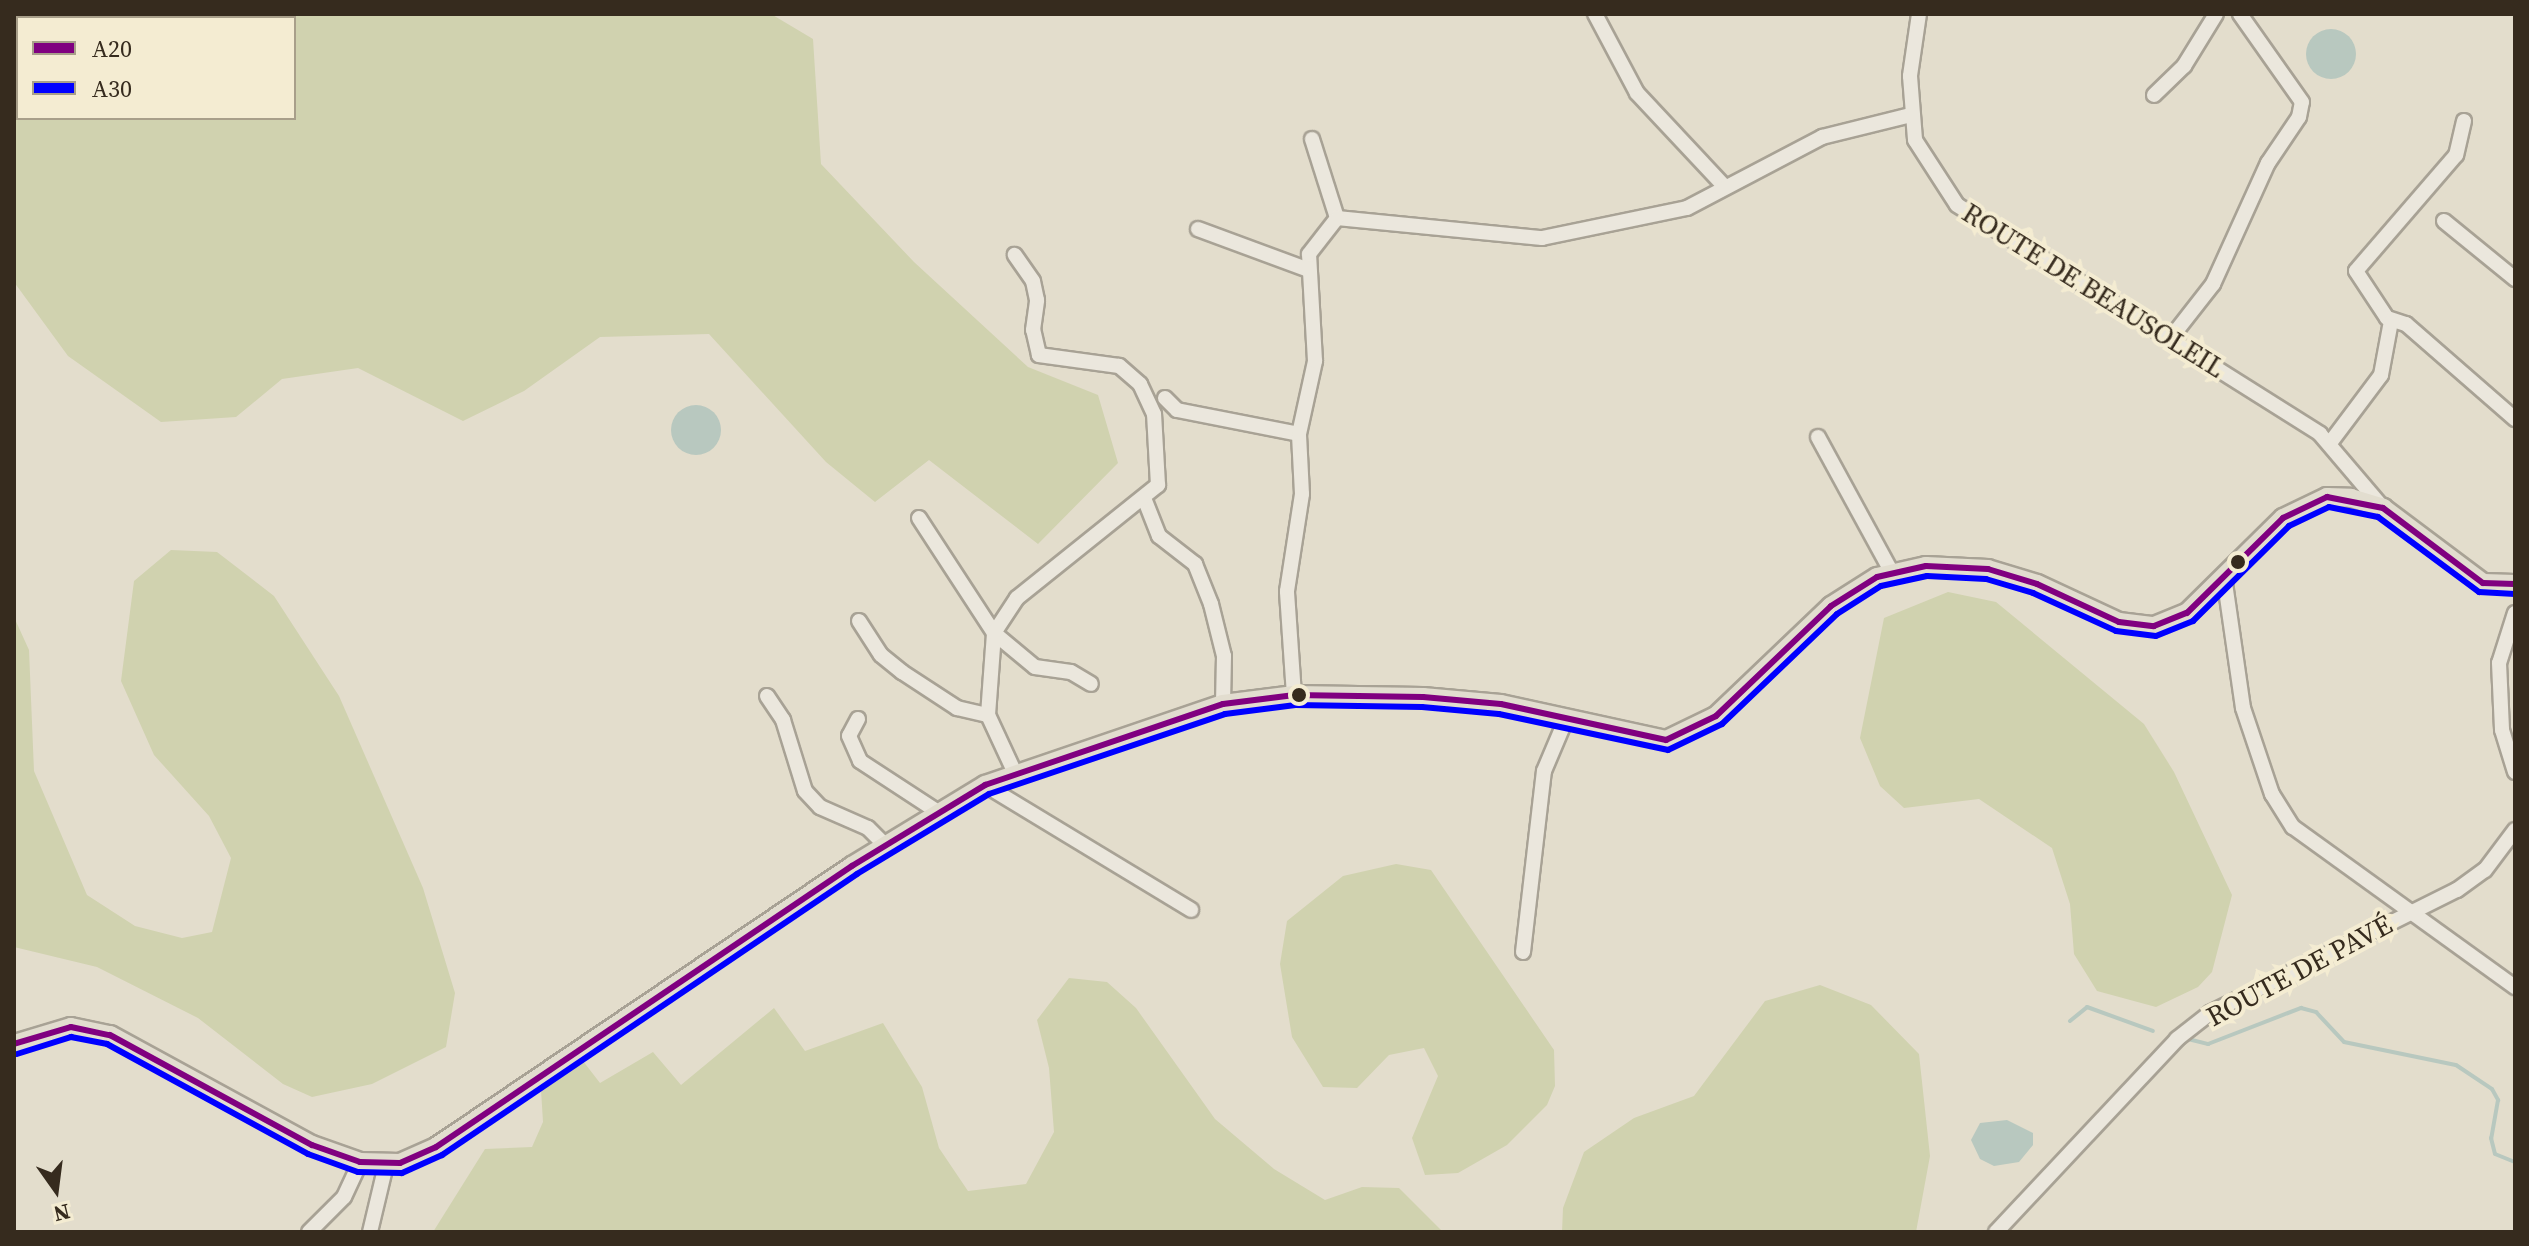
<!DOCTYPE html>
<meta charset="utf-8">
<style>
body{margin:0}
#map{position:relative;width:2529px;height:1246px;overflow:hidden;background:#e3ddcc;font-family:"Source Serif 4",serif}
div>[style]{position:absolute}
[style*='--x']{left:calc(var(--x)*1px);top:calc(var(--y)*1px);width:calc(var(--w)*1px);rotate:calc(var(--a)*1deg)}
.green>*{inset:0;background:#d0d2af}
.water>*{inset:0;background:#b8c8bf}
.round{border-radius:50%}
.stream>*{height:4px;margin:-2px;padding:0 2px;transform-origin:2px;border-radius:2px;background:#b8c8bf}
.roads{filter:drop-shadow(2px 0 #a8a295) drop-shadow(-2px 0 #a8a295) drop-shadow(0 2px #a8a295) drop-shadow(0 -2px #a8a295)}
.minor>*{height:14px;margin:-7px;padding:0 7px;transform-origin:7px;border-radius:7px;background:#ebe7dd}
.major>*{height:18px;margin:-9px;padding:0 9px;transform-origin:9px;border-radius:9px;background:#e2ddcf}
.bus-1>*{height:6px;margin:-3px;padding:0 3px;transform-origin:3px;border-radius:3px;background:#800080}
.bus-2>*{height:6px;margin:-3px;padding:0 3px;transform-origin:3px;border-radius:3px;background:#00f}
.dots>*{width:22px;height:22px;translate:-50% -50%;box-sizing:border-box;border:4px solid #f4ecd2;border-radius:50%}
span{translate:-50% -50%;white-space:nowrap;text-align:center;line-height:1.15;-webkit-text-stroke:8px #f4ecd2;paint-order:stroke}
.street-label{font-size:28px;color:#362b1e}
.frame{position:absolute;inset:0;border:16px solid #362b1e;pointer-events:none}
.legend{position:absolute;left:16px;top:16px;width:280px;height:104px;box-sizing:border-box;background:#f4ecd2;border:2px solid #a89f8a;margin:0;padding:10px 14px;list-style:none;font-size:24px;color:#362b1e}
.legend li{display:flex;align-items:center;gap:16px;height:40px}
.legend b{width:40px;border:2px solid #a89f8a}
.north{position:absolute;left:16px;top:1150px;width:80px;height:80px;-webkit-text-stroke:6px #f4ecd2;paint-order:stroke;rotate:166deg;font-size:22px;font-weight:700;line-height:32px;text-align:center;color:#362b1e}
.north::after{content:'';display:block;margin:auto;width:28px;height:36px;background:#362b1e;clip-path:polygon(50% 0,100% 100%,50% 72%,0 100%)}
</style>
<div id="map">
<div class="green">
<div style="clip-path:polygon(evenodd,14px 14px,771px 14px,813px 39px,821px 164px,914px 262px,1028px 367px,1098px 395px,1118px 463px,1038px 544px,929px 460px,875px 502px,826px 462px,709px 334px,600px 337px,524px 391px,463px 421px,358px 368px,282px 379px,236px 417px,161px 422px,68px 356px,14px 282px,14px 14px,18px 18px,294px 18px,294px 118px,18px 118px,18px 18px)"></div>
<div style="clip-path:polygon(171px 550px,217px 552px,274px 596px,339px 696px,423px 888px,455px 993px,446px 1047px,372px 1084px,312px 1097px,283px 1084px,198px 1018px,97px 967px,14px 947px,14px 617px,29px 650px,34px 771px,87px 895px,135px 926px,182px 938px,212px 932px,231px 858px,209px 816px,154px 755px,121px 681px,134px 581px)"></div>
<div style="clip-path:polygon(1948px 592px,1996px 602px,2144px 724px,2174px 772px,2232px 895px,2212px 972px,2198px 987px,2156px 1007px,2097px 991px,2074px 954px,2070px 904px,2052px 848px,1979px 799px,1904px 808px,1880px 786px,1860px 738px,1884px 618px)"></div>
<div style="clip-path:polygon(1396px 864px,1431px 870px,1554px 1050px,1555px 1086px,1547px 1105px,1507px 1145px,1458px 1173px,1425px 1175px,1412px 1138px,1438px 1076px,1424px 1048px,1389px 1055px,1357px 1088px,1323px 1087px,1292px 1037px,1280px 964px,1287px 921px,1343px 876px)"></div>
<div style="clip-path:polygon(1069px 978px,1107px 982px,1136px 1008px,1215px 1119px,1274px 1169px,1325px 1200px,1362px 1187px,1399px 1188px,1443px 1232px,433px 1232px,485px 1149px,532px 1147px,543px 1122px,541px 1090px,583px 1061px,600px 1083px,653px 1052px,681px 1085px,774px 1008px,805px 1051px,883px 1023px,922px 1087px,939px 1148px,968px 1191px,1026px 1184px,1054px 1132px,1049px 1068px,1037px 1020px)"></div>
<div style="clip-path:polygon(1820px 985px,1871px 1005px,1919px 1054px,1930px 1156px,1916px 1232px,1562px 1232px,1563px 1208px,1584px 1152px,1634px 1118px,1694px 1096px,1765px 1001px)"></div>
</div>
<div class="water">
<div class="round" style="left:2306px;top:29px;width:50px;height:50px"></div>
<div class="round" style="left:671px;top:405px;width:50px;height:50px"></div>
<div style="clip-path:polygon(2007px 1120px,2033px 1133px,2033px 1145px,2019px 1162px,1994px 1166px,1980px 1159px,1971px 1140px,1980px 1123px)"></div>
</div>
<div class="stream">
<div style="--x:2070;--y:1021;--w:22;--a:-39"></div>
<div style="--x:2087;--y:1007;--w:70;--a:20"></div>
<div style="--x:2188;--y:1039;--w:21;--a:14"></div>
<div style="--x:2208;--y:1044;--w:100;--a:-21.2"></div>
<div style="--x:2301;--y:1008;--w:16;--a:15"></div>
<div style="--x:2316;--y:1012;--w:41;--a:47"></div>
<div style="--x:2344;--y:1042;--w:114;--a:11.6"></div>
<div style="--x:2456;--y:1065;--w:43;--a:33.7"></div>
<div style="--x:2492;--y:1089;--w:13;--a:61"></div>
<div style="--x:2498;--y:1100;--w:39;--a:100"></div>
<div style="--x:2491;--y:1138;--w:16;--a:76"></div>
<div style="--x:2495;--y:1154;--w:22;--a:22"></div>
</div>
<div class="roads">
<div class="minor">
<div style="--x:1595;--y:14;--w:89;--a:62"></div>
<div style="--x:1637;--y:93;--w:127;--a:46.9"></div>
<div style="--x:1919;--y:14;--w:63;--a:98.3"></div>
<div style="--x:1910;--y:76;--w:64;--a:85.5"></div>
<div style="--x:1915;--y:140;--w:77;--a:57.1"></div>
<div style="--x:1957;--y:205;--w:429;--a:32.2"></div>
<div style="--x:2320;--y:434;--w:97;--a:49.6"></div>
<div style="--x:2154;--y:95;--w:42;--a:-44"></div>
<div style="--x:2184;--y:66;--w:61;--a:-58.4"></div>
<div style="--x:2464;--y:121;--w:35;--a:103"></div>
<div style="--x:2456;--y:155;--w:153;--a:130.8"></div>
<div style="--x:2356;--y:271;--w:56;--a:56.6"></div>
<div style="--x:2387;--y:318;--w:20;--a:18"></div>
<div style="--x:2406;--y:324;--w:145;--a:41.1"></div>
<div style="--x:1312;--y:139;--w:83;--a:72.4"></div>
<div style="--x:1337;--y:218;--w:206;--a:5.6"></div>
<div style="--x:1542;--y:238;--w:148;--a:-11.7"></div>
<div style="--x:1687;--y:208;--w:153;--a:-27.7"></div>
<div style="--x:1822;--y:137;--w:92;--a:-13.9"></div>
<div style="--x:2444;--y:221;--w:92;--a:39.2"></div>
<div style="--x:1198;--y:229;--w:118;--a:20.3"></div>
<div style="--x:2170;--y:339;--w:70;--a:-52"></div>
<div style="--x:2213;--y:284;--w:133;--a:-65.6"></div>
<div style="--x:2268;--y:163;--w:55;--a:-56"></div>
<div style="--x:2299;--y:117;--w:15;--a:-79"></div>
<div style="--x:2302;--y:102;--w:108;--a:-125.2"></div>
<div style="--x:1165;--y:398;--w:17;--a:45"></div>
<div style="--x:1177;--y:410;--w:124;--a:11.1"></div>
<div style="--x:1818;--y:437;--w:155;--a:61.4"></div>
<div style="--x:2330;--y:443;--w:85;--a:-53.1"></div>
<div style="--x:2381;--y:375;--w:55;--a:-79.5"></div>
<div style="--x:1144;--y:498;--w:41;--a:68.5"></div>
<div style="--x:1159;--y:536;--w:46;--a:37.9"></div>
<div style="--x:1195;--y:564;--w:43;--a:68.2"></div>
<div style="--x:1211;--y:604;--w:54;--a:76"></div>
<div style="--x:1224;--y:656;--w:48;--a:91.2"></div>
<div style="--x:919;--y:518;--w:137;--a:56.9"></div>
<div style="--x:994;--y:633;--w:53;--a:39.7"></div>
<div style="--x:1035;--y:667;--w:36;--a:8"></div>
<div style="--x:1071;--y:672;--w:23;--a:31"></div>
<div style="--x:2224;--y:576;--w:133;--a:81.8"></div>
<div style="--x:2243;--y:708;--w:91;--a:71.4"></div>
<div style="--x:2272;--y:794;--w:39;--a:58"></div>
<div style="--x:2293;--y:827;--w:274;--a:35.8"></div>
<div style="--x:2515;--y:613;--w:52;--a:107.7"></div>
<div style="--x:2499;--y:663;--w:67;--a:87.4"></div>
<div style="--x:2502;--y:730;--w:44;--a:72.8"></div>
<div style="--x:859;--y:621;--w:40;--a:57.1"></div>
<div style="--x:881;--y:655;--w:27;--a:39"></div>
<div style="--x:902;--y:672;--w:66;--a:33.2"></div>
<div style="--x:957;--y:708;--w:32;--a:13"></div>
<div style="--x:1294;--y:695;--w:104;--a:-93.9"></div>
<div style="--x:1287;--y:591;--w:98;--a:-81.2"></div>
<div style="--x:1302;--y:494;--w:60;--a:-92.9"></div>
<div style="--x:1299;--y:434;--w:75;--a:-77.6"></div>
<div style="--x:1315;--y:361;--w:107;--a:-93.2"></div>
<div style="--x:1309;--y:254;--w:46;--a:-52.1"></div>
<div style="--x:767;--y:696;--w:29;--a:56"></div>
<div style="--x:783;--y:720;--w:74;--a:72.8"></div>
<div style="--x:805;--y:791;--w:22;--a:47"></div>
<div style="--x:820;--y:807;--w:52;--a:23.6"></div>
<div style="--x:868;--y:828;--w:24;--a:45"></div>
<div style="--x:858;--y:719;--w:19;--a:118"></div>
<div style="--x:849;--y:736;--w:27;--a:66"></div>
<div style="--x:860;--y:761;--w:93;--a:33.2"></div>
<div style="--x:1014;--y:771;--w:62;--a:-114.9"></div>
<div style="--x:988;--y:715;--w:82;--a:-85.8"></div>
<div style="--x:994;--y:633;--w:42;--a:-56.7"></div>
<div style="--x:1017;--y:598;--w:181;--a:-38.7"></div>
<div style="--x:1158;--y:485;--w:71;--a:-93.2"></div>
<div style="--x:1154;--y:414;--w:33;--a:-115"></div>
<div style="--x:1140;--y:384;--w:28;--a:-139"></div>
<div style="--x:1119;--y:366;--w:81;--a:-172.2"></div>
<div style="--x:1039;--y:355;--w:26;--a:-103"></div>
<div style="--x:1033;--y:330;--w:30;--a:-82"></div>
<div style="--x:1037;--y:300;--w:19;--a:-102"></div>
<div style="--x:1033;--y:281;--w:32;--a:-125"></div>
<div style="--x:985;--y:785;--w:241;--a:31.2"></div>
<div style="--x:1523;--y:952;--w:182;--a:-83.4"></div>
<div style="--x:1544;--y:771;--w:56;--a:-67.1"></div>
<div style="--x:309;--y:1232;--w:49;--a:-45"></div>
<div style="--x:344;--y:1197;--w:38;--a:-65"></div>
<div style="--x:370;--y:1232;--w:69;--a:-76.6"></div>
<div style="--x:1996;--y:1232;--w:265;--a:-46.8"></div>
<div style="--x:2177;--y:1039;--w:42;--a:-38.2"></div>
<div style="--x:2210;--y:1013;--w:276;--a:-26.5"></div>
<div style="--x:2457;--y:890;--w:34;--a:-36"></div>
<div style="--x:2485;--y:870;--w:50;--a:-53.1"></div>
</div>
<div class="major">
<div style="--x:14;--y:1044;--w:59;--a:-16.6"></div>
<div style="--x:71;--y:1027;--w:40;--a:12"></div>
<div style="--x:110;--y:1035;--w:230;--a:28.6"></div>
<div style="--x:312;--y:1145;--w:51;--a:19.5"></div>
<div style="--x:360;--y:1162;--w:40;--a:1.4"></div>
<div style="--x:400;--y:1163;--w:39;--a:-24"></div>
<div style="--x:436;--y:1147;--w:502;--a:-34.04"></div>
<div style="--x:852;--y:866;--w:156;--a:-31.3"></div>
<div style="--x:985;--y:785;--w:251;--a:-18.8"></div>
<div style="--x:1223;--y:704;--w:72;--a:-7.2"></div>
<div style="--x:1294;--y:695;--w:129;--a:0.9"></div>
<div style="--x:1423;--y:697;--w:78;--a:5.1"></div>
<div style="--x:1501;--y:704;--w:169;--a:12.3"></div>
<div style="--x:1666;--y:740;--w:55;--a:-25.6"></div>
<div style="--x:1716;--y:716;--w:159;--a:-43.7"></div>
<div style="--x:1831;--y:606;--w:54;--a:-32.2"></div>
<div style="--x:1877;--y:577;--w:50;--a:-12.7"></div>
<div style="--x:1926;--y:566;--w:62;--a:2.8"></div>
<div style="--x:1988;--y:569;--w:51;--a:17"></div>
<div style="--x:2037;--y:584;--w:90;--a:24.9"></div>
<div style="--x:2119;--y:622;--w:35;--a:7"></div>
<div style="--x:2154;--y:626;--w:35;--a:-22"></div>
<div style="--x:2187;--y:613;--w:135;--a:-44.7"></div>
<div style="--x:2283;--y:518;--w:49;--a:-25.5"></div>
<div style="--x:2327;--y:497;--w:24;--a:2"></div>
<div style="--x:2351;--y:498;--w:34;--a:17"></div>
<div style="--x:2383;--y:508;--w:125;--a:36.9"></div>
<div style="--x:2483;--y:583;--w:32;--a:2"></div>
</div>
</div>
<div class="bus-1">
<div style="--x:14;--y:1044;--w:59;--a:-16.6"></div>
<div style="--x:71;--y:1027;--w:40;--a:12"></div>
<div style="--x:110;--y:1035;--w:230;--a:28.6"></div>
<div style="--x:312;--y:1145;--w:51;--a:19.5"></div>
<div style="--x:360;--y:1162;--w:40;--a:1.4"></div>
<div style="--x:400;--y:1163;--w:39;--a:-24"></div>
<div style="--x:436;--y:1147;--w:502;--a:-34.04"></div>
<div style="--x:852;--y:866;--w:156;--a:-31.3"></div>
<div style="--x:985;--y:785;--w:251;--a:-18.8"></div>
<div style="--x:1223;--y:704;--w:72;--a:-7.2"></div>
<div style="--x:1294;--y:695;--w:129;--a:0.9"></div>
<div style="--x:1423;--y:697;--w:78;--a:5.1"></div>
<div style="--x:1501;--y:704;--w:169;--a:12.3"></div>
<div style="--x:1666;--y:740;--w:55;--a:-25.6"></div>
<div style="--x:1716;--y:716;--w:159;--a:-43.7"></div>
<div style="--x:1831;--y:606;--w:54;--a:-32.2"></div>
<div style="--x:1877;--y:577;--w:50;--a:-12.7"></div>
<div style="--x:1926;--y:566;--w:62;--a:2.8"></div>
<div style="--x:1988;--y:569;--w:51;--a:17"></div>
<div style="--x:2037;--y:584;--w:90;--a:24.9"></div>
<div style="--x:2119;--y:622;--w:35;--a:7"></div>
<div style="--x:2154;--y:626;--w:35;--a:-22"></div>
<div style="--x:2187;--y:613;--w:135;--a:-44.7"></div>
<div style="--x:2283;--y:518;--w:49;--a:-25.5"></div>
<div style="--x:2327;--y:497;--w:57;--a:11.1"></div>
<div style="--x:2383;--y:508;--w:125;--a:36.9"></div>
<div style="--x:2483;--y:583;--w:32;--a:2"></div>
</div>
<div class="bus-2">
<div style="--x:17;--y:1054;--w:57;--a:-17.5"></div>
<div style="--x:71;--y:1037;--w:37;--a:11"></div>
<div style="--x:107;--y:1044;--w:229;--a:28.7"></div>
<div style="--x:308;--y:1154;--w:53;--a:19.8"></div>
<div style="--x:358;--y:1172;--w:44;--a:1.3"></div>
<div style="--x:402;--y:1173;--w:44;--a:-24.2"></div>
<div style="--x:442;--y:1155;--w:501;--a:-34.1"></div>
<div style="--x:857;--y:874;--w:154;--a:-31.2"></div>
<div style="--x:989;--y:794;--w:249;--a:-18.7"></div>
<div style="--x:1225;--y:714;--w:71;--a:-7.3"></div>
<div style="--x:1295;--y:705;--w:127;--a:0.9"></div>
<div style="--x:1422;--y:707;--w:77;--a:5.2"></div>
<div style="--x:1499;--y:714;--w:173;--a:12"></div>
<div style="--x:1668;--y:750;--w:60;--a:-25.7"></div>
<div style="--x:1722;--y:724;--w:159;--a:-43.7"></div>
<div style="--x:1837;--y:614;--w:52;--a:-32.5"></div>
<div style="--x:1881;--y:586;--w:47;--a:-12.3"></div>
<div style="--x:1927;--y:576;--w:59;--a:2.9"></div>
<div style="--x:1986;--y:579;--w:49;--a:16.6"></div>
<div style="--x:2033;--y:593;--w:91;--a:24.6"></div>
<div style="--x:2116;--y:631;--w:40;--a:7.1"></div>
<div style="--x:2156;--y:636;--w:40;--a:-22"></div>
<div style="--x:2193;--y:621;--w:135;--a:-44.7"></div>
<div style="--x:2289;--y:526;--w:44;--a:-25.4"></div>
<div style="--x:2329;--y:507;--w:50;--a:11.5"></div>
<div style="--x:2378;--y:517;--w:126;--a:36.6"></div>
<div style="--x:2479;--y:592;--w:36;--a:3"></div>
</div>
<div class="dots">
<div style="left:2238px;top:562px;background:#362b1e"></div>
<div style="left:1299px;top:695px;background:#362b1e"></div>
</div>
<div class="street-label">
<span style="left:2094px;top:290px;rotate:32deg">ROUTE DE BEAUSOLEIL</span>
<span style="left:2299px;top:970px;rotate:-28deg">ROUTE DE PAVÉ</span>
</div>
<div class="frame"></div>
<ul class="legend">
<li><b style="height:10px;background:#800080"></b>A20</li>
<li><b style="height:10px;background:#00f"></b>A30</li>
</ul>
<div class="north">N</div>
</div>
